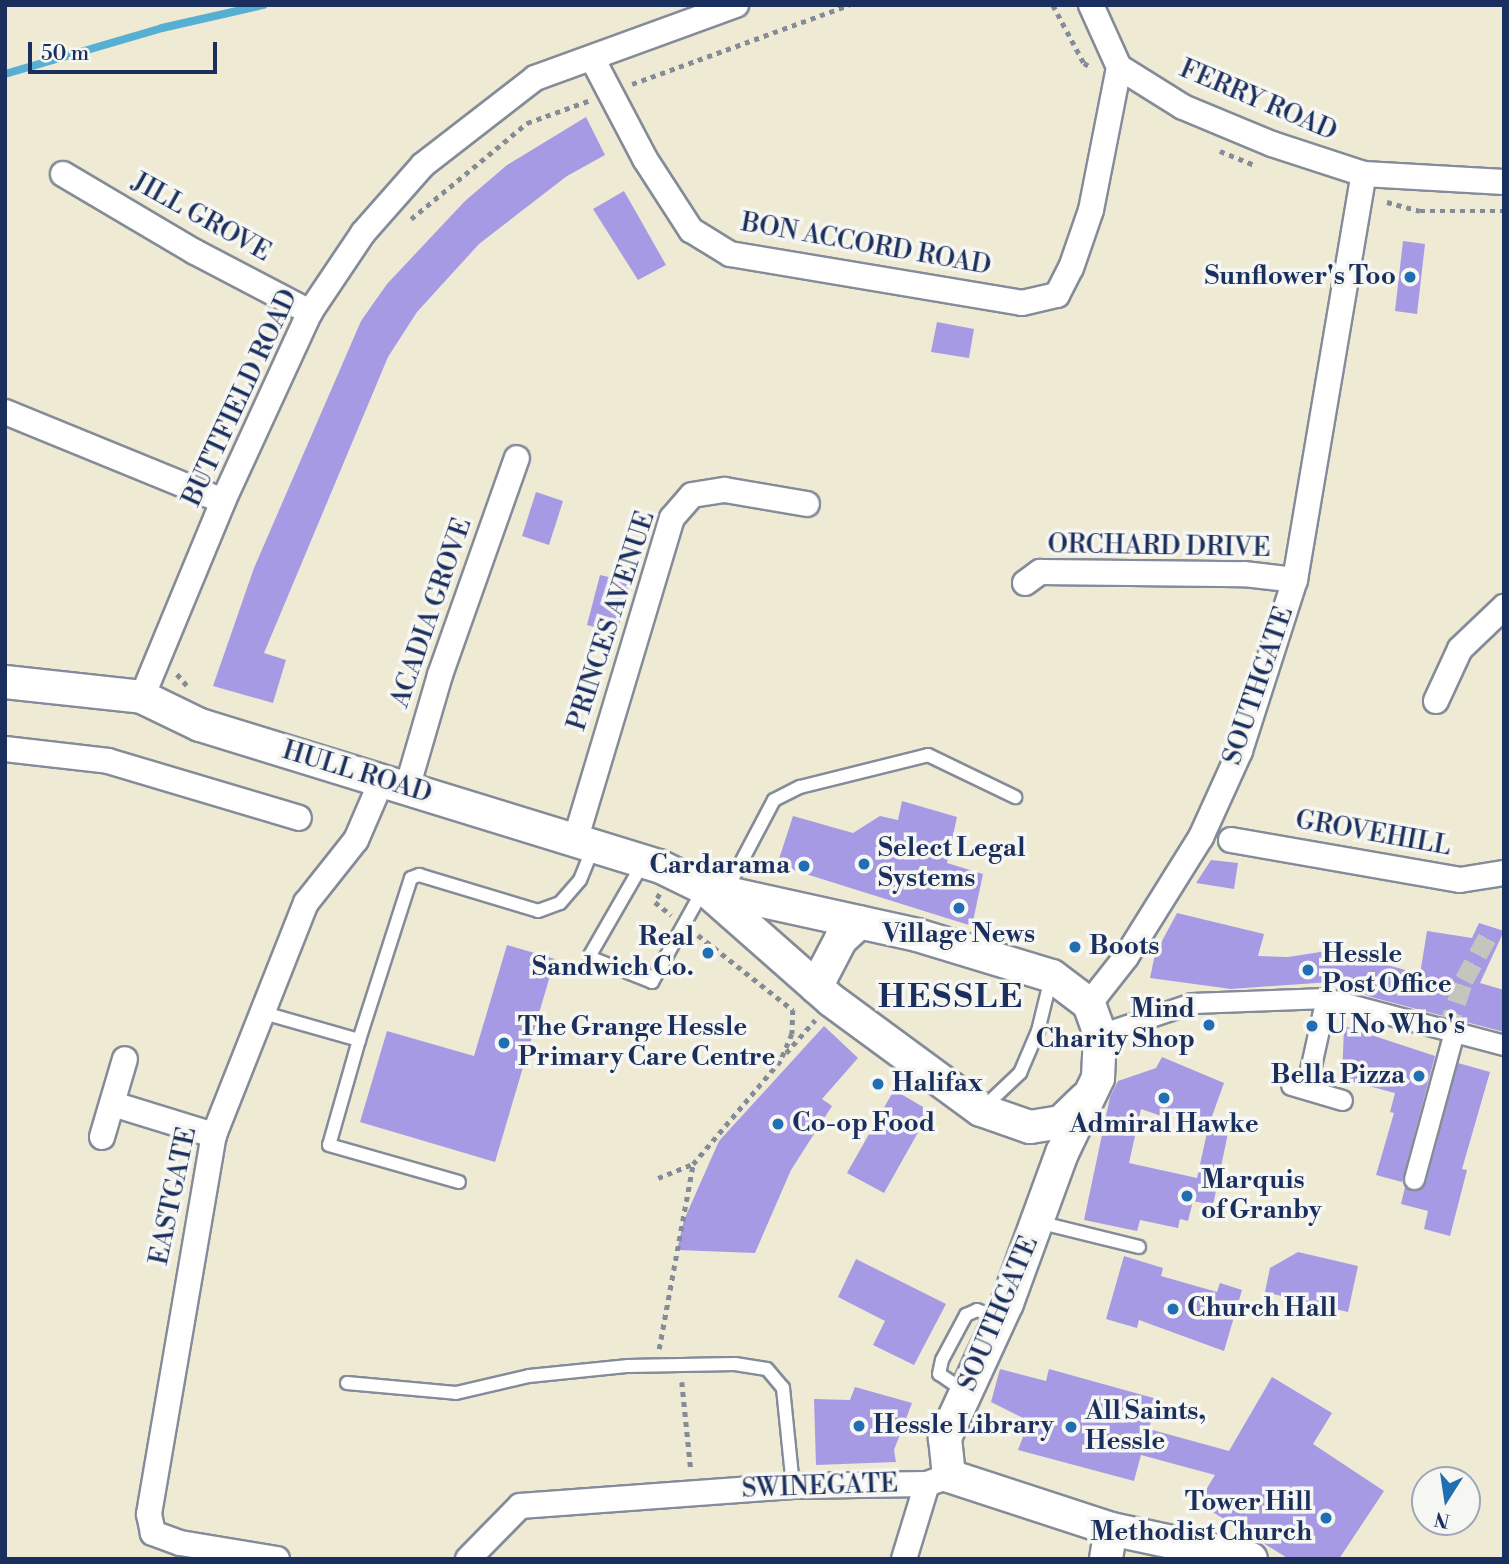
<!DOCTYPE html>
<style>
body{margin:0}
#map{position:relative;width:1509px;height:1564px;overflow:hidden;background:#eeead4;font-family:"Libre Bodoni",serif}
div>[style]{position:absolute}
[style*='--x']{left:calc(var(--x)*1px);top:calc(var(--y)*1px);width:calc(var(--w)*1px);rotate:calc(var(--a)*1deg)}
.stream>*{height:8px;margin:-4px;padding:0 4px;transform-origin:4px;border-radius:4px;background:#57afd4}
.building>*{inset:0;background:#a79ae5}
.pedestrian-tunnel>*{height:19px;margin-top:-9.5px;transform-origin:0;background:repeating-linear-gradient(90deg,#c4c5bc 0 19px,transparent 0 29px)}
.path>*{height:4.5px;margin-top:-2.25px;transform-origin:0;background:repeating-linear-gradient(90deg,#848c99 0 5px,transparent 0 10px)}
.roads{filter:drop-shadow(2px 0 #848c99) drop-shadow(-2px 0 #848c99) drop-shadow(0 2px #848c99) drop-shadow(0 -2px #848c99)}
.service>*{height:12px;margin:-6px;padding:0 6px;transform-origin:6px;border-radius:6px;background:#fff}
.pedestrian>*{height:19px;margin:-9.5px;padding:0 9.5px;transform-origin:9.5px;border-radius:9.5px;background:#fff}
.minor>*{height:24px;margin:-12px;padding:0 12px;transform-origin:12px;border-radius:12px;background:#fff}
.tertiary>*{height:32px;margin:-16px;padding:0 16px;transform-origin:16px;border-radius:16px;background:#fff}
.dots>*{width:19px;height:19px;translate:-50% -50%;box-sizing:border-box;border:4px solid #f6f6f2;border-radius:50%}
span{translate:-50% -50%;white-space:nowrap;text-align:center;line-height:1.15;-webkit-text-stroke:7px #f6f6f2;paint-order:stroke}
.street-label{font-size:26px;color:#1b2f5e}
.poi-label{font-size:26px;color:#1b2f5e;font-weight:700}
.right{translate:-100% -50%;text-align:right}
.left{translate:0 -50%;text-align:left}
.district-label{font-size:33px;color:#1b2f5e;font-weight:700;letter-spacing:2px}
.frame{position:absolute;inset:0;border:7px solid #1b2f5e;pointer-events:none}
.north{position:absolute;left:1411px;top:1466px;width:70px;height:70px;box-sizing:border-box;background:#f6f6f2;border:2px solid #9ea6b7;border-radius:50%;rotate:192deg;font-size:19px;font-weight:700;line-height:28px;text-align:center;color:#1b2f5e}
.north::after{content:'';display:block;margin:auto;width:24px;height:32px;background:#1f6fb2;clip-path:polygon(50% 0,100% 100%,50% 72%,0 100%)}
.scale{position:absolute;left:28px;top:42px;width:189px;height:32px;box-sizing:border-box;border:4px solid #1b2f5e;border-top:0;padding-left:9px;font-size:21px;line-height:24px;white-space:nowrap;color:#1b2f5e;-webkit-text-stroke:5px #f6f6f2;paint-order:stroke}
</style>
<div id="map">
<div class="stream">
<div style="--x:5;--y:74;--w:164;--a:-16.3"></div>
<div style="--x:162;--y:28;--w:104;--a:-12.8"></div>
</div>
<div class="building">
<div style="clip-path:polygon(586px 117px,605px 155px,567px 176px,479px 244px,417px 312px,388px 357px,264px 653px,286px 660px,273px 703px,213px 686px,254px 568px,361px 321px,387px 284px,465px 201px,507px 165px)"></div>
<div style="clip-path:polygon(624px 191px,666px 265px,638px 280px,593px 209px)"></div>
<div style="clip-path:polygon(1403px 241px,1425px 244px,1417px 314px,1395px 311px)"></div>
<div style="clip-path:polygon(937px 322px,974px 329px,969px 358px,931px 352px)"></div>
<div style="clip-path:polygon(536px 492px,563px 501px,549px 545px,522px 536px)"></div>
<div style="clip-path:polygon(600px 575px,630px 582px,617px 633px,587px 625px)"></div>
<div style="clip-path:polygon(902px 801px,957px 817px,947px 863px,983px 874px,972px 926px,777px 865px,793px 816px,853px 833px,880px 816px,898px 820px)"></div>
<div style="clip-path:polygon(1211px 860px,1238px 863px,1234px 889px,1196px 883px)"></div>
<div style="clip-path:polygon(1177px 913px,1264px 934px,1258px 956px,1288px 957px,1333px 950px,1420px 974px,1427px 931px,1472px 938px,1479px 923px,1504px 931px,1480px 983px,1504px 990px,1504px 1032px,1371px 997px,1345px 986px,1345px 981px,1231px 989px,1150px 978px,1155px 954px)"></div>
<div style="clip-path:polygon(507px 945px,555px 959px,495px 1162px,360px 1122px,387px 1031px,474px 1056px)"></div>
<div style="clip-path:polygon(824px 1026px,858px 1058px,822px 1099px,832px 1106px,791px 1170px,755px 1253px,677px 1250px,684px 1220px,719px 1141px)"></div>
<div style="clip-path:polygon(1344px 1026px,1435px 1056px,1402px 1182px,1376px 1175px,1394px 1113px,1390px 1112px,1395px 1093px,1342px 1079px)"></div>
<div style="clip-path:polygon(1162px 1057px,1224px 1083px,1211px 1119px,1175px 1111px,1170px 1119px,1141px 1109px,1129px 1163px,1197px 1178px,1208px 1128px,1228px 1133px,1213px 1205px,1193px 1201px,1188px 1221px,1180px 1219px,1178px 1228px,1140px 1220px,1137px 1231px,1084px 1220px,1110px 1097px,1118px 1081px,1156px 1068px)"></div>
<div style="clip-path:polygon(1458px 1063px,1490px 1072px,1462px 1169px,1467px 1170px,1450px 1236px,1424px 1229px,1428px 1211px,1401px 1204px,1405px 1187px,1416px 1191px,1426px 1182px)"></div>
<div style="clip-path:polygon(894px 1090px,930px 1111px,884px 1193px,847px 1173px)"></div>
<div style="clip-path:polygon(1298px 1252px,1358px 1266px,1348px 1312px,1265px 1292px,1270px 1268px)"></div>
<div style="clip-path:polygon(1124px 1256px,1163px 1268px,1161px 1276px,1217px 1292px,1220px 1283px,1242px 1290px,1224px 1351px,1139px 1320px,1137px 1328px,1106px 1319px)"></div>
<div style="clip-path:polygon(856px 1259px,946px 1304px,914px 1365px,873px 1345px,885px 1321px,838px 1297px)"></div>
<div style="clip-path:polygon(1000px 1369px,1046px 1381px,1049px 1369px,1157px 1399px,1149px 1429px,1229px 1451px,1272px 1377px,1332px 1413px,1313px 1444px,1384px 1491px,1339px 1559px,1289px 1559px,1198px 1503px,1215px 1475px,1141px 1455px,1134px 1481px,1018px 1450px,1029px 1421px,991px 1402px)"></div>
<div style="clip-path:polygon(855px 1387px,912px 1403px,894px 1450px,896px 1462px,816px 1465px,814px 1399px,850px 1400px)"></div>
</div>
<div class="pedestrian-tunnel">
<div style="--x:1447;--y:1030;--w:53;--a:-71.2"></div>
<div style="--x:1464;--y:980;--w:50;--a:-61.4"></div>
</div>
<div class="path">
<div style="--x:1053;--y:5;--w:66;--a:61.9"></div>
<div style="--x:1084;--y:63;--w:9;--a:32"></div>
<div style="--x:632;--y:84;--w:231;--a:-20"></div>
<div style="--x:1220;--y:151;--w:37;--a:22"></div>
<div style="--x:1387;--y:202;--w:34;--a:15"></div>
<div style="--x:1420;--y:211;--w:84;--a:0"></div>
<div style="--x:411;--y:219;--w:151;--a:-39.6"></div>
<div style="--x:527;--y:123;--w:65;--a:-19.8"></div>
<div style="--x:177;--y:674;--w:18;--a:49"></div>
<div style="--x:660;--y:894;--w:9;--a:122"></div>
<div style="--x:655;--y:902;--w:21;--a:39"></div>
<div style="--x:698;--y:935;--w:121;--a:38.3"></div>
<div style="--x:793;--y:1010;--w:24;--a:92"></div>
<div style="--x:792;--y:1034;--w:28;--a:113"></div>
<div style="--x:786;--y:1053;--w:44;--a:-48.7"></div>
<div style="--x:658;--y:1178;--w:38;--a:-22"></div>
<div style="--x:693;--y:1164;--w:136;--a:-49.8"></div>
<div style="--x:659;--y:1349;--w:188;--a:-79.6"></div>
<div style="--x:682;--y:1382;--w:89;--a:84.2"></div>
</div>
<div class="roads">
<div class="service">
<div style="--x:643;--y:863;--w:108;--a:119.9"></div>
<div style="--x:589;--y:957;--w:68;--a:21.6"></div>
<div style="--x:652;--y:982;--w:107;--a:-61"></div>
<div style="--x:726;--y:891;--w:103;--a:-62.2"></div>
<div style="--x:774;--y:800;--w:29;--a:-27"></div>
<div style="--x:800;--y:787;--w:132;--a:-14"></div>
<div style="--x:928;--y:755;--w:97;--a:25.8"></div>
<div style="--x:264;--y:1013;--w:99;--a:15.9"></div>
<div style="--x:359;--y:1040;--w:170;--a:-72.2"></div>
<div style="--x:411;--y:878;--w:9;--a:-21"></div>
<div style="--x:419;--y:875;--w:124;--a:16.8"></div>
<div style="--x:538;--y:911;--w:23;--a:-20"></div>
<div style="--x:560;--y:903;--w:30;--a:-49"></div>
<div style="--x:580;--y:880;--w:35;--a:-68"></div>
<div style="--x:359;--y:1040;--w:109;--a:105.9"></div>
<div style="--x:329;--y:1145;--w:135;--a:15.9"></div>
<div style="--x:984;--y:1107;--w:50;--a:-43.4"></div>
<div style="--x:1020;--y:1073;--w:46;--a:-66.8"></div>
<div style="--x:1038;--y:1031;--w:55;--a:-76.2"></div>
<div style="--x:1038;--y:1222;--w:104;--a:13.9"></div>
<div style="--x:347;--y:1383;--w:109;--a:5.2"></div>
<div style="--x:456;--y:1393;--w:75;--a:-13.1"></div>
<div style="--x:529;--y:1376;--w:100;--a:-5.8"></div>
<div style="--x:628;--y:1366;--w:107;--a:-1.1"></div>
<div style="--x:735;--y:1364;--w:32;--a:9"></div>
<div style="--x:767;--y:1369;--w:25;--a:50"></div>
<div style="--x:783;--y:1388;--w:99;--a:84.2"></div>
<div style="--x:966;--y:1392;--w:32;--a:-146"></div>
<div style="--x:939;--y:1374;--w:14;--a:-78"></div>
<div style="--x:942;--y:1360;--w:51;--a:-61.9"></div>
<div style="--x:966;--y:1315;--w:12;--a:-24"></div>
<div style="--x:977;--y:1310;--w:25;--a:21"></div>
</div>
<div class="pedestrian">
<div style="--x:1100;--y:1034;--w:97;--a:-18.6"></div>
<div style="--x:1192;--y:1003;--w:134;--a:-2.1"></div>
<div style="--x:1326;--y:998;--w:184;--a:14.8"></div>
<div style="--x:1291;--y:1085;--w:53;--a:16.4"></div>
<div style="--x:1306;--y:1088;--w:92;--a:-77.5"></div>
<div style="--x:1414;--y:1179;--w:152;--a:-74.8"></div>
</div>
<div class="minor">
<div style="--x:1091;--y:5;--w:68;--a:65.7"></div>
<div style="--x:1119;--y:67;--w:75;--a:32"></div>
<div style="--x:1183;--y:107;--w:96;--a:22.6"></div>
<div style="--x:1272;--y:144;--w:97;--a:18.1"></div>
<div style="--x:1364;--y:174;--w:140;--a:3.3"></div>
<div style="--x:592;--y:58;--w:114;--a:62.3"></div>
<div style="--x:645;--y:159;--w:85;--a:57.1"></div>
<div style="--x:691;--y:230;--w:46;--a:31.6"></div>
<div style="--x:730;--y:254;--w:296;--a:9.5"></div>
<div style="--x:1022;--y:303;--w:36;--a:-13"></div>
<div style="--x:1057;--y:295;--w:30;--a:-63"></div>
<div style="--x:1071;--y:268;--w:61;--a:-71"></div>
<div style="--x:1091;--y:210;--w:146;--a:-78.9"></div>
<div style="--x:63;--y:174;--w:153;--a:30.6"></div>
<div style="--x:195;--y:252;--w:130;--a:27.6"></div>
<div style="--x:5;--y:412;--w:235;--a:22.2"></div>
<div style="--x:1025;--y:583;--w:19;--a:-36"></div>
<div style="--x:1040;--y:572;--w:204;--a:0.6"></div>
<div style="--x:1244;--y:574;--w:51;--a:6.7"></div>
<div style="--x:142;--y:697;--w:212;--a:-67.5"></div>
<div style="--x:223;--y:501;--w:208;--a:-65.3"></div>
<div style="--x:310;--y:312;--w:95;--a:-56.1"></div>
<div style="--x:363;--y:233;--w:91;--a:-48.6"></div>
<div style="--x:423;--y:165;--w:142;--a:-37.8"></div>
<div style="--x:535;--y:78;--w:214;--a:-20"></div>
<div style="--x:1436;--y:701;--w:57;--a:-65.2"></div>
<div style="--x:1460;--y:649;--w:61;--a:-43.7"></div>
<div style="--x:5;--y:749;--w:104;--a:6.6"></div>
<div style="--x:108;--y:761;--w:199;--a:16.6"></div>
<div style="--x:407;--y:788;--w:118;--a:-73.7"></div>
<div style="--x:440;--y:675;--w:230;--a:-70.5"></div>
<div style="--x:1231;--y:840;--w:232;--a:9.9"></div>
<div style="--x:1460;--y:880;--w:45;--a:-9"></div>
<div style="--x:575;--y:841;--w:337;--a:-73.3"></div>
<div style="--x:672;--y:518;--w:30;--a:-49"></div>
<div style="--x:692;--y:495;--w:33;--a:-9"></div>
<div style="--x:725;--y:490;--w:83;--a:9.7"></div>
<div style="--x:1089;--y:1004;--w:60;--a:-51.8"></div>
<div style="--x:1126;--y:957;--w:142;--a:-58"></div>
<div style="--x:1201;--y:837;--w:94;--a:-65.6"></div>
<div style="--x:1240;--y:751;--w:180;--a:-72.2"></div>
<div style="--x:1295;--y:580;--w:412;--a:-80.4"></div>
<div style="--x:113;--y:1104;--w:106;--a:17.1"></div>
<div style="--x:102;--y:1137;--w:81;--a:-73.6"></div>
<div style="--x:277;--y:1559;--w:98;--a:-170.6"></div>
<div style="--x:180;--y:1543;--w:29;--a:-160"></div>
<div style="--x:153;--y:1533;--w:19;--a:-102"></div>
<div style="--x:149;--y:1514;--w:385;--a:-80.3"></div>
<div style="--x:214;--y:1135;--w:250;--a:-68.4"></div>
<div style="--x:306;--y:903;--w:80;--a:-51.6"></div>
<div style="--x:356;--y:840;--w:65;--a:-66.6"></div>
<div style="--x:468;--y:1559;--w:74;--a:-45.5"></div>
<div style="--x:520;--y:1506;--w:274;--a:-4.2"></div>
<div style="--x:793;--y:1486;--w:134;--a:-0.9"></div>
<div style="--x:927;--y:1484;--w:23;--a:-20"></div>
<div style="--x:904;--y:1559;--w:78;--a:-73"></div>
</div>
<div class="tertiary">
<div style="--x:5;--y:682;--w:138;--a:6.2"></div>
<div style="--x:142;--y:697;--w:64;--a:25.8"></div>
<div style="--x:200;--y:725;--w:480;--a:17.1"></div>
<div style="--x:659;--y:866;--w:50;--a:26.1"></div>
<div style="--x:704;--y:888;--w:218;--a:12.4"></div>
<div style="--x:917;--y:935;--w:141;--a:16.9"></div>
<div style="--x:1052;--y:976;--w:46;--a:37.1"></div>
<div style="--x:1089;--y:1004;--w:32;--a:70"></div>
<div style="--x:1100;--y:1034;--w:44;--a:92.6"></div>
<div style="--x:1098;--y:1078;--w:83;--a:115.6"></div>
<div style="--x:1062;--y:1153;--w:160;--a:110.1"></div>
<div style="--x:1007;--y:1303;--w:149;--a:114.7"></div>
<div style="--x:945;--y:1438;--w:38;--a:84"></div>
<div style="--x:949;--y:1476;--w:170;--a:18.1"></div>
<div style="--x:1111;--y:1529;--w:143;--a:12.1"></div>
<div style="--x:704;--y:888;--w:169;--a:41.4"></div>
<div style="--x:831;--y:1000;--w:186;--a:36.3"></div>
<div style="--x:981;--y:1110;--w:52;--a:19.1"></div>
<div style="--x:1030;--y:1127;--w:31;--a:-9"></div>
<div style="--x:1061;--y:1122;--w:33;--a:-44"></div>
<div style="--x:816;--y:987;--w:54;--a:-62.5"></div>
<div style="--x:841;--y:939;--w:25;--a:-42"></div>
<div style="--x:1106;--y:1559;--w:30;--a:-81"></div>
</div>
</div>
<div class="dots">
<div style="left:1410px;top:277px;background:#1f6fb2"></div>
<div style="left:864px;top:864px;background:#1f6fb2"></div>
<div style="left:804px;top:866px;background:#1f6fb2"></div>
<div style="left:959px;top:908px;background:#1f6fb2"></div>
<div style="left:1075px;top:947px;background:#1f6fb2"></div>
<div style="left:708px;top:953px;background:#1f6fb2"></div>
<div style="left:1308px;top:970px;background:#1f6fb2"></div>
<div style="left:1209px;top:1025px;background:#1f6fb2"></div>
<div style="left:1312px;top:1026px;background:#1f6fb2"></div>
<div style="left:504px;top:1043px;background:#1f6fb2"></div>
<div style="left:1419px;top:1076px;background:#1f6fb2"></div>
<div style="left:878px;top:1084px;background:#1f6fb2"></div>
<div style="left:1164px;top:1098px;background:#1f6fb2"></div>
<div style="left:778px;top:1124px;background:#1f6fb2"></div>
<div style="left:1187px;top:1196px;background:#1f6fb2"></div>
<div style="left:1173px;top:1309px;background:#1f6fb2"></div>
<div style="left:859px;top:1426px;background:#1f6fb2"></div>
<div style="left:1071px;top:1427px;background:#1f6fb2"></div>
<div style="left:1326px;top:1518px;background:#1f6fb2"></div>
</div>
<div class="street-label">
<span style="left:1258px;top:101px;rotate:23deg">FERRY ROAD</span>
<span style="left:201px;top:218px;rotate:29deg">JILL GROVE</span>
<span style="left:866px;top:245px;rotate:10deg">BON ACCORD ROAD</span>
<span style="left:241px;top:398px;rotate:-65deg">BUTTFIELD ROAD</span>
<span style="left:1159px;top:547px;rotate:1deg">ORCHARD DRIVE</span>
<span style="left:432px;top:613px;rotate:-71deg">ACADIA GROVE</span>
<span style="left:612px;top:621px;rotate:-72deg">PRINCES AVENUE</span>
<span style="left:1259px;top:686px;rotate:-71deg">SOUTHGATE</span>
<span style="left:357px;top:773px;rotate:17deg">HULL ROAD</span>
<span style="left:1373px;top:834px;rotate:10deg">GROVEHILL</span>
<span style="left:174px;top:1196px;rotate:-78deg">EASTGATE</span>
<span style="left:999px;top:1314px;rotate:-67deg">SOUTHGATE</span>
<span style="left:820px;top:1487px;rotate:-2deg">SWINEGATE</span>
</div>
<div class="poi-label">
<span class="right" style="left:1396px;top:277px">Sunflower's Too</span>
<span class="left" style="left:878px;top:864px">Select Legal<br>Systems</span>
<span class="right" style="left:790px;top:866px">Cardarama</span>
<span style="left:959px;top:935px">Village News</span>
<span class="right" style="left:694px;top:953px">Real<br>Sandwich Co.</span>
<span class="left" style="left:1089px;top:947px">Boots</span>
<span class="left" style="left:1322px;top:970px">Hessle<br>Post Office</span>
<span class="right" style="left:1195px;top:1025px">Mind<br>Charity Shop</span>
<span class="left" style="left:1326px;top:1026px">U No Who's</span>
<span class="left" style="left:518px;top:1043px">The Grange Hessle<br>Primary Care Centre</span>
<span class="right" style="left:1405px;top:1076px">Bella Pizza</span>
<span class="left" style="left:892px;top:1084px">Halifax</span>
<span class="left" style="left:792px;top:1124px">Co-op Food</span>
<span style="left:1164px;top:1125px">Admiral Hawke</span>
<span class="left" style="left:1201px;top:1196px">Marquis<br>of Granby</span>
<span class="left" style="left:1187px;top:1309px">Church Hall</span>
<span class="left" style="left:1085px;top:1427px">All Saints,<br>Hessle</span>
<span class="left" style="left:873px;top:1426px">Hessle Library</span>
<span class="right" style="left:1312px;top:1518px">Tower Hill<br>Methodist Church</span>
</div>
<div class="district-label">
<span style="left:951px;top:998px">HESSLE</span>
</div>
<div class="frame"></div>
<div class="north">N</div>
<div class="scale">50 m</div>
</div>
